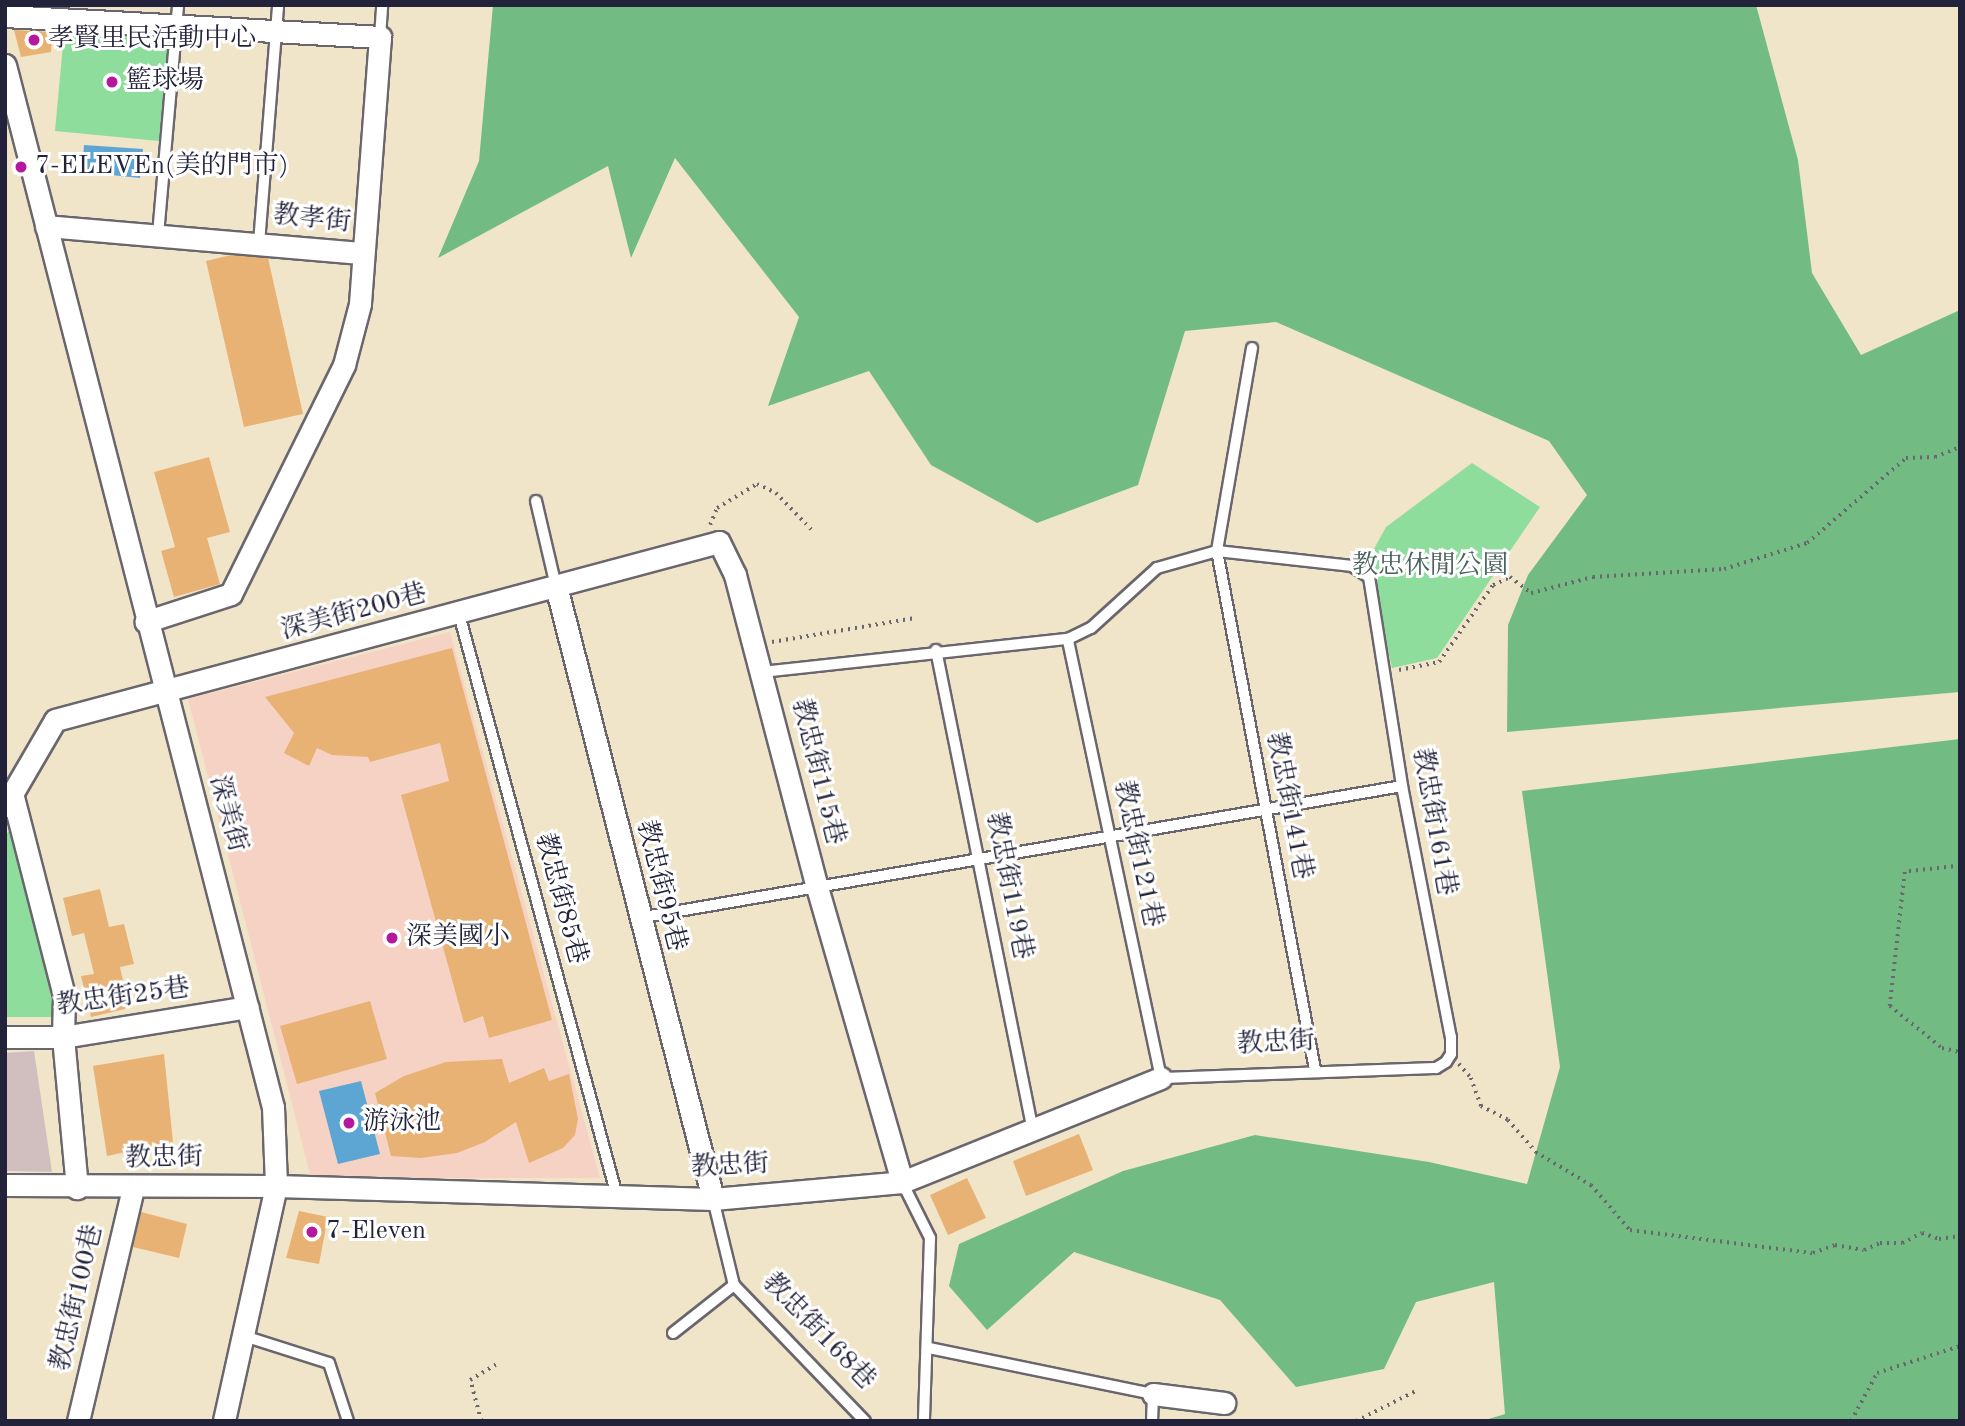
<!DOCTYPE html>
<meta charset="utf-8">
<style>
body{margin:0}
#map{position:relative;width:1965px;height:1426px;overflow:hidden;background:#f0e5c9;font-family:"Old Standard TT","Noto Serif TC",serif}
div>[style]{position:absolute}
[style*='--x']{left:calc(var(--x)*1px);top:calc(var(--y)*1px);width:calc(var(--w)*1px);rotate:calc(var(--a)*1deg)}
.built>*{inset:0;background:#f6d2c5}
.industrial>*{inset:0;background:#d1bfbf}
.green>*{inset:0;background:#8edd9c}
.forest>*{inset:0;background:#72bc84}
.water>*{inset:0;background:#5da6d4}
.building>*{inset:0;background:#e8b275}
.path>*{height:3.5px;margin-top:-1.75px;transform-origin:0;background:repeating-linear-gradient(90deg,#6a666d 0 2px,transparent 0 7px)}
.roads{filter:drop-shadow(2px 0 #6a666d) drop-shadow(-2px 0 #6a666d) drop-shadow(0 2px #6a666d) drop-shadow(0 -2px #6a666d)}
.lane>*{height:10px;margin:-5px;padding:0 5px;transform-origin:5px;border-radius:5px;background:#fff}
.street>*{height:21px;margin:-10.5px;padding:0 10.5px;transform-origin:10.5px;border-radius:10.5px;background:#fff}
.dots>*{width:19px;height:19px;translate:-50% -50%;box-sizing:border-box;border:4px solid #fff;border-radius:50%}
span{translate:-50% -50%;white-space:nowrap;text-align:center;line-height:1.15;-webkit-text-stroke:6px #fff;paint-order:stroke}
.poi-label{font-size:26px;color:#22223b}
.left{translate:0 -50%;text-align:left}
.street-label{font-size:26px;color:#22223b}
.park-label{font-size:26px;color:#48635d}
.frame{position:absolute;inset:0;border:7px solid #22223b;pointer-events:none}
</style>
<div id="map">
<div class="built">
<div style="clip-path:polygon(450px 632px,600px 1178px,311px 1178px,188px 699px)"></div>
</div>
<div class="industrial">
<div style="clip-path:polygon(34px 1051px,52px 1172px,5px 1171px,5px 1053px)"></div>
</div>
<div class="green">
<div style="clip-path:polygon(65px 23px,169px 34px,159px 141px,55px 131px)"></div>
<div style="clip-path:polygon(1472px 463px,1540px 507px,1437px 658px,1392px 668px,1368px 560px,1386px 527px)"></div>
<div style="clip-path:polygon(13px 824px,56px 1017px,5px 1017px,5px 837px)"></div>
</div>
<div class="forest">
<div style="clip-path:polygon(493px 5px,1756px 5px,1798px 160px,1812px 273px,1861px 355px,1960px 310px,1960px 692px,1507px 732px,1508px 625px,1528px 575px,1587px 495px,1549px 441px,1276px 322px,1185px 331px,1138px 485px,1037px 523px,931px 465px,869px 371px,768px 406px,799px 317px,675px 158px,631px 258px,608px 166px,438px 258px,479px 161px)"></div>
<div style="clip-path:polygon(1960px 739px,1960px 1421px,1482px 1421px,1505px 1414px,1494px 1282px,1416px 1302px,1384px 1369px,1296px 1387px,1220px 1300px,1074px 1252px,987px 1330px,949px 1286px,959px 1244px,1123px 1171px,1255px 1135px,1429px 1162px,1527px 1184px,1560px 1067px,1522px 791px)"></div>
</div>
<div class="water">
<div style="clip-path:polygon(84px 145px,143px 149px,140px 178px,82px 172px)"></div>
<div style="clip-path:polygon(361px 1081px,380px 1154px,338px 1164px,319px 1091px)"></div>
</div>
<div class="building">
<div style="clip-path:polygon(14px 30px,52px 32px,51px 52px,21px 57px)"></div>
<div style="clip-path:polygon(231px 255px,268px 258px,303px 414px,244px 427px,206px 261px)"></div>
<div style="clip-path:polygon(209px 457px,230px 532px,207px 538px,220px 584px,174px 597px,161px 551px,175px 547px,154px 472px)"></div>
<div style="clip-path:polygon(452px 648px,552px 1020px,489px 1038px,483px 1016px,464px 1023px,401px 795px,449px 781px,440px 743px,370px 762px,368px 757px,332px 755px,317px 748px,309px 766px,284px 753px,294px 733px,265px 697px)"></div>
<div style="clip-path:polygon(100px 889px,109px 927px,124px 924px,134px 964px,120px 967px,129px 1008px,91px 1017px,81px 976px,94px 974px,84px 933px,72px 936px,63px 898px)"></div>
<div style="clip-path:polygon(370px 1001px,387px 1059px,297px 1084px,280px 1026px)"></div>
<div style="clip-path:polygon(164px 1054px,173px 1142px,107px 1156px,93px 1066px)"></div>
<div style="clip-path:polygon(502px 1059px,509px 1083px,544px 1068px,549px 1081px,569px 1074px,578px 1119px,575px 1135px,563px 1148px,529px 1163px,516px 1122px,485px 1142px,457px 1153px,421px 1158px,391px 1156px,375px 1093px,404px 1076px,446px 1062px)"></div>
<div style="clip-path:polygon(1079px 1134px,1093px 1170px,1026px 1196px,1013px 1161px)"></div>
<div style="clip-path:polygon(967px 1178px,986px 1218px,948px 1235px,930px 1195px)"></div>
<div style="clip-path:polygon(299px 1211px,328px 1217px,319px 1264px,286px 1258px)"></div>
<div style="clip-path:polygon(141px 1212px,187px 1224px,179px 1258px,133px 1247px)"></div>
</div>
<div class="path">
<div style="--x:710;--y:525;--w:18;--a:-68"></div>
<div style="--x:717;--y:508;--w:47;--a:-31"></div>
<div style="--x:757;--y:484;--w:21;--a:25"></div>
<div style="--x:776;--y:493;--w:52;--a:45.8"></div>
<div style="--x:772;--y:642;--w:145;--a:-9.5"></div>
<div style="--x:1399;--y:670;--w:41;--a:-11.3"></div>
<div style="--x:1439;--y:662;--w:94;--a:-55"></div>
<div style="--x:1493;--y:585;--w:19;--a:-25"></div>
<div style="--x:1510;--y:577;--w:26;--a:37"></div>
<div style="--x:1531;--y:593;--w:64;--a:-14.5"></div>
<div style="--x:1593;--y:577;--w:131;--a:-3.5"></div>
<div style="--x:1724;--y:569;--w:87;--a:-17.4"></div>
<div style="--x:1807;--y:543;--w:130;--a:-40.6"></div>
<div style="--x:1906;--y:458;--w:29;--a:-2"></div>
<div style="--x:1935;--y:457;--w:27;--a:-22"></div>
<div style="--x:1960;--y:866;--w:55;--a:173.8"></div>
<div style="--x:1905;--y:872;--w:135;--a:96.4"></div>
<div style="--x:1890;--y:1006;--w:67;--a:38.9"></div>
<div style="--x:1942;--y:1048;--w:18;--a:13"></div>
<div style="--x:1459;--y:1064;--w:18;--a:49"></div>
<div style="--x:1471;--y:1078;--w:30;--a:70"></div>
<div style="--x:1481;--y:1106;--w:30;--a:27"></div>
<div style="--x:1508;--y:1120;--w:43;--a:48.8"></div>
<div style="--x:1536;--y:1152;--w:64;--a:31"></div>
<div style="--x:1591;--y:1185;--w:60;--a:49.1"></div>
<div style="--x:1630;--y:1230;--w:184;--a:7.2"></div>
<div style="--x:1813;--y:1253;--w:23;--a:-20"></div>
<div style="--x:1835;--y:1245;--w:29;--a:10"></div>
<div style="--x:1864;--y:1250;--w:17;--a:-24"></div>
<div style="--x:1880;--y:1243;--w:22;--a:0"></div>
<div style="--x:1902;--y:1243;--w:22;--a:-27"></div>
<div style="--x:1922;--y:1233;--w:18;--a:19"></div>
<div style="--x:1939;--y:1239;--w:21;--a:-8"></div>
<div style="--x:481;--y:1421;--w:42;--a:-105"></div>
<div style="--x:470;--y:1380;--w:33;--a:-31"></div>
<div style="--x:1356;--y:1421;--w:69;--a:-26.6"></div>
<div style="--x:1851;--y:1421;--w:55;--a:-61.6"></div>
<div style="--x:1877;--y:1373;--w:87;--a:-18"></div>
</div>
<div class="roads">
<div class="lane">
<div style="--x:380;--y:37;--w:32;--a:-86"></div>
<div style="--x:158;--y:235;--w:231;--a:-85"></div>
<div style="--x:259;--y:243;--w:239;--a:-85.4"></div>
<div style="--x:1252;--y:348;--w:206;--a:99.8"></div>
<div style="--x:1217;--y:551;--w:527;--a:79.29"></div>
<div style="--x:536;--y:501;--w:87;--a:76.8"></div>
<div style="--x:459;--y:614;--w:603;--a:74.81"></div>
<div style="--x:936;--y:650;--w:490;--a:78.6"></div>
<div style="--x:762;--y:672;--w:308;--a:-6.2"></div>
<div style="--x:1068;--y:639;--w:25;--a:-26"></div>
<div style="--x:1091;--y:628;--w:89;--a:-42.3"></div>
<div style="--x:1157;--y:568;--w:62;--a:-15.8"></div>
<div style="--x:1217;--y:551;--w:136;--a:6.3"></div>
<div style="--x:1352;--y:566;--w:20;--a:33"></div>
<div style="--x:1369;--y:577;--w:212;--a:81"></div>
<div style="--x:1402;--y:786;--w:256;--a:79"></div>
<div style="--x:1451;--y:1037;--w:17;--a:90"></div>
<div style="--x:1451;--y:1054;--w:9;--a:122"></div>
<div style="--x:1446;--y:1062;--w:12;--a:149"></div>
<div style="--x:1436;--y:1068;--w:275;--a:177.9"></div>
<div style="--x:1161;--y:1078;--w:449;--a:-102"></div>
<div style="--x:638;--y:918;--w:775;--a:-9.8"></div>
<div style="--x:902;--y:1182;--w:63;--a:63.4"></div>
<div style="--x:930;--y:1238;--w:183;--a:91.9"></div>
<div style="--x:713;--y:1199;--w:89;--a:76.3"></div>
<div style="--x:734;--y:1285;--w:189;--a:46.1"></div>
<div style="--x:673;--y:1333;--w:78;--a:-38.2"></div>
<div style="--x:244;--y:1336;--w:89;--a:17.6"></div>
<div style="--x:329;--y:1363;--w:61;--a:71.9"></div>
<div style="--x:929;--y:1348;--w:229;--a:11.6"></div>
<div style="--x:1153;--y:1394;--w:27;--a:92"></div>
</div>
<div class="street">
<div style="--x:5;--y:16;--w:376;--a:3.2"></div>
<div style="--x:380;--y:37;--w:268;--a:94.3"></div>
<div style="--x:360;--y:304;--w:63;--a:104.7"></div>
<div style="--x:344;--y:365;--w:255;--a:116.3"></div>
<div style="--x:231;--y:594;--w:90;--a:162"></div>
<div style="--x:5;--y:65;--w:1076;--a:75.58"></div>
<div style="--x:273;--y:1107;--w:79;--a:87.8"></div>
<div style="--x:276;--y:1186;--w:241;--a:102.5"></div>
<div style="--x:46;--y:226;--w:317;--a:4.9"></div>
<div style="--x:556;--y:586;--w:633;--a:75.63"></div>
<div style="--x:12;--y:793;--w:210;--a:75.6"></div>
<div style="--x:64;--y:996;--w:41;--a:91.4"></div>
<div style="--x:63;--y:1037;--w:152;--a:84.7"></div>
<div style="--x:5;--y:806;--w:99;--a:-59.8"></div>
<div style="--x:55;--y:720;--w:687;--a:-15.01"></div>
<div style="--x:719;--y:542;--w:37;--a:64"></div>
<div style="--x:735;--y:575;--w:323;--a:75.3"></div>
<div style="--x:817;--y:887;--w:307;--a:73.9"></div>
<div style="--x:5;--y:1037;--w:58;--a:0"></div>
<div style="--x:63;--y:1037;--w:187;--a:-9.2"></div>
<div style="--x:5;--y:1185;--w:271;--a:0.2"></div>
<div style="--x:276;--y:1186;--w:437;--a:1.7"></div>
<div style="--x:713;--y:1199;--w:190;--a:-5.1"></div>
<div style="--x:902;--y:1182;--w:279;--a:-21.9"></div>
<div style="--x:1153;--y:1394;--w:72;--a:7.2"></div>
<div style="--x:78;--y:1421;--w:239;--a:-76.7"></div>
</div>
</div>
<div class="dots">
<div style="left:34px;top:40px;background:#b5179e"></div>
<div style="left:112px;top:82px;background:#b5179e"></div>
<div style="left:21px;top:167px;background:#b5179e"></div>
<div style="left:392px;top:938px;background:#b5179e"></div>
<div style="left:349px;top:1123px;background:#b5179e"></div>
<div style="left:312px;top:1232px;background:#b5179e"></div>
</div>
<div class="poi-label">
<span class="left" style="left:48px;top:40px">孝賢里民活動中心</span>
<span class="left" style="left:126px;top:82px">籃球場</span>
<span class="left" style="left:35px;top:167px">7-ELEVEn(美的門市)</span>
<span class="left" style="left:406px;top:938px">深美國小</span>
<span class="left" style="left:363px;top:1123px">游泳池</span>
<span class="left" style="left:326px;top:1232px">7-Eleven</span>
</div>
<div class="street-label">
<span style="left:312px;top:220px;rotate:6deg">教孝街</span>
<span style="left:354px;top:613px;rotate:-15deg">深美街200巷</span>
<span style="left:817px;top:772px;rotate:76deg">教忠街115巷</span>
<span style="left:1288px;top:806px;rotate:79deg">教忠街141巷</span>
<span style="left:227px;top:814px;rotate:75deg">深美街</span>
<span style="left:1433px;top:822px;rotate:80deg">教忠街161巷</span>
<span style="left:1137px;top:854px;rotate:78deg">教忠街121巷</span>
<span style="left:660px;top:886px;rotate:76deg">教忠街95巷</span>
<span style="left:1008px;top:886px;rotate:79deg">教忠街119巷</span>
<span style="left:560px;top:899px;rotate:75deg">教忠街85巷</span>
<span style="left:123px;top:998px;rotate:-8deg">教忠街25巷</span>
<span style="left:1276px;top:1044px;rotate:-3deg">教忠街</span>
<span style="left:164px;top:1159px;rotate:-1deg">教忠街</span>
<span style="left:730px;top:1167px;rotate:-3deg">教忠街</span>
<span style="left:78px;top:1298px;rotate:-77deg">教忠街100巷</span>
<span style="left:818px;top:1332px;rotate:46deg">教忠街168巷</span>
</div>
<div class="park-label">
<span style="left:1430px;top:567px">教忠休閒公園</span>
</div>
<div class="frame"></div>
</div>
